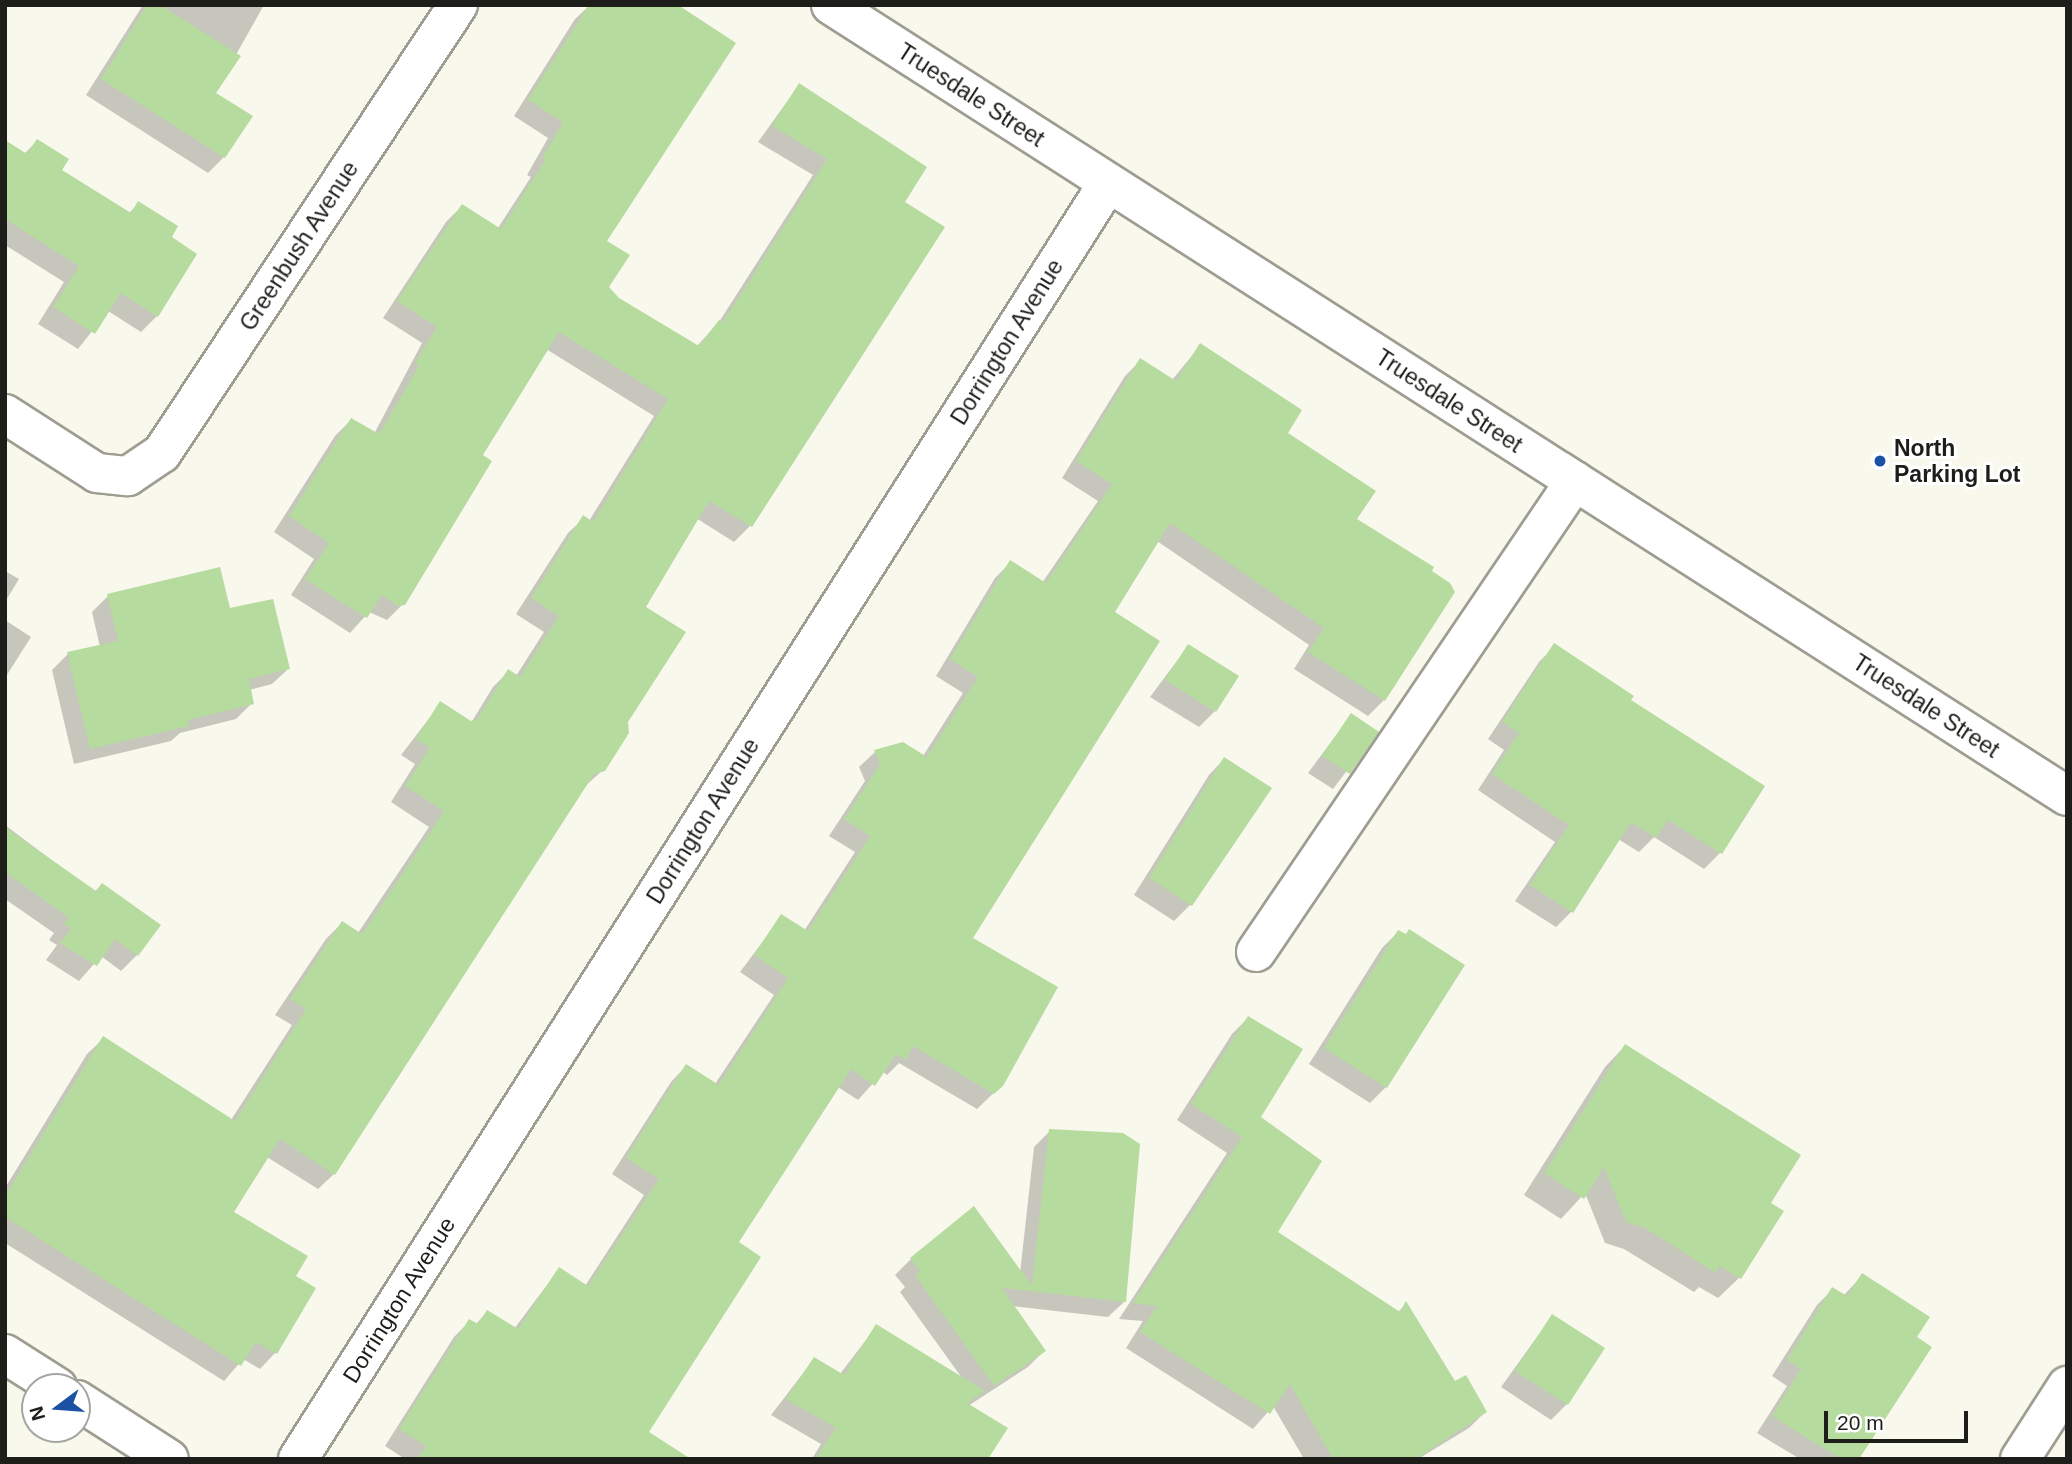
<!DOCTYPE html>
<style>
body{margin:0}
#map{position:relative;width:2072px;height:1464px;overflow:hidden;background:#f9f8ec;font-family:Arial,sans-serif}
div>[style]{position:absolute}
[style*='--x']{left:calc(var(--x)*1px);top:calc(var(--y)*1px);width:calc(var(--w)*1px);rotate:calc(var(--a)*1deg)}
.shadow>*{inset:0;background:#0003}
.building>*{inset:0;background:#b5db9e}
.roads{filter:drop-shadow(2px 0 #9e9d92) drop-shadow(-2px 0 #9e9d92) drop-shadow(0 2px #9e9d92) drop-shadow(0 -2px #9e9d92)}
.minor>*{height:38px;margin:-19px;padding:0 19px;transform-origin:19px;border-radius:19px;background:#fff}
.dots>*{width:19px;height:19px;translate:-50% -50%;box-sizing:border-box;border:4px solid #fff;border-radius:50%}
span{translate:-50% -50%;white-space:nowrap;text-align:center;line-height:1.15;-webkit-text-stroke:6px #fff;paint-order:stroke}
.street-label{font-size:23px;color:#1d1d19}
.poi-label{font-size:23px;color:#1d1d19;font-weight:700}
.left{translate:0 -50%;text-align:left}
.frame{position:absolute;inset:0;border:7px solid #1d1d19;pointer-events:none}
.north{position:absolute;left:21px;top:1373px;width:70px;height:70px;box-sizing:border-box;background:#fff;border:2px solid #a5a5a3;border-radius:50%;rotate:254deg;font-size:19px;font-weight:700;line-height:28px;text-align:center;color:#1d1d19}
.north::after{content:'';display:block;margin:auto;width:24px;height:32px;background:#1b52a4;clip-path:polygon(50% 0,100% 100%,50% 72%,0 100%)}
.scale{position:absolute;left:1824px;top:1411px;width:144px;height:32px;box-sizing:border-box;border:4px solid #1d1d19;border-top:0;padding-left:9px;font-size:21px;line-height:24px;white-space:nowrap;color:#1d1d19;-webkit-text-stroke:5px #fff;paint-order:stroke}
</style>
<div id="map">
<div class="shadow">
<div style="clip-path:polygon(143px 5px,264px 5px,214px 94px,224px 157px,208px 173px,86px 95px)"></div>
<div style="clip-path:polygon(590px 5px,607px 287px,618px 299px,697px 346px,719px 322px,813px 175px,758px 142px,799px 85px,903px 202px,750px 526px,734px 542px,696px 518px,644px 607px,626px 722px,603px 770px,583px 788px,334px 1174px,318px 1189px,267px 1157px,232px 1213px,294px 1276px,314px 1289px,275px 1353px,260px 1369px,243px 1359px,224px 1381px,5px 1243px,5px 1188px,87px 1054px,103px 1039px,231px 1120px,292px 1025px,275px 1015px,326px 939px,342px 923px,358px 933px,429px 827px,391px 802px,415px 764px,401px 755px,441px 703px,471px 723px,493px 687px,509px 671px,516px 676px,544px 632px,516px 614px,568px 533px,584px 518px,589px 521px,654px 416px,546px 349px,480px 456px,404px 603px,387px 620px,369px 612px,350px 633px,291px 595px,314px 559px,274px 532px,335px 436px,351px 420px,374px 434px,422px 343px,383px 318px,446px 222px,462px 206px,498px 228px,531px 177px,527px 175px,548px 138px,514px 116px,575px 19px)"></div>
<div style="clip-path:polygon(37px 141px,60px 170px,129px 213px,138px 204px,169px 238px,157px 316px,141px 332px,108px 311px,78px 349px,38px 324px,64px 282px,5px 245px,5px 142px,24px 154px)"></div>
<div style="clip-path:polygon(1200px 346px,1285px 433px,1355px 519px,1384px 700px,1368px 716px,1294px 669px,1309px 645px,1157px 541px,1112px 613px,971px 939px,1002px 1085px,977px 1109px,899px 1063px,887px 1075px,883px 1072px,858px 1100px,838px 1087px,736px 1242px,647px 1433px,687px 1459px,405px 1459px,385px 1446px,454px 1337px,470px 1321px,475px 1325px,487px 1312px,514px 1329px,559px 1269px,585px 1286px,644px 1195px,612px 1174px,671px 1082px,686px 1066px,715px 1084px,774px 995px,740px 972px,782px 916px,804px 931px,855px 852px,829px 836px,865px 781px,859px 767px,875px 752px,903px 743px,923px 756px,963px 693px,936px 676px,995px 578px,1011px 562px,1042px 583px,1098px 501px,1062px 478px,1125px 376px,1141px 360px,1172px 380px)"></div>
<div style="clip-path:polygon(5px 571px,19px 579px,5px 602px)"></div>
<div style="clip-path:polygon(108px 596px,228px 611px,288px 669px,272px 684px,249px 690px,252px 703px,236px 719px,180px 733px,171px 741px,74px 764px,52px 670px,68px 654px,100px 647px,92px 612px)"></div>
<div style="clip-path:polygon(5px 620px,31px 637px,5px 678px)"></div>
<div style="clip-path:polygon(1188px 646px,1215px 711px,1199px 727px,1150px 697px)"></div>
<div style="clip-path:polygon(1555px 646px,1629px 701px,1762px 787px,1720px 853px,1704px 869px,1654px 837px,1639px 852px,1618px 839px,1571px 912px,1556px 927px,1515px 901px,1555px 842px,1478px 790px,1504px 750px,1488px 739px,1539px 662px)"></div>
<div style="clip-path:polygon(1351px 715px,1376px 732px,1333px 789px,1308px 773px)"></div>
<div style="clip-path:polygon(1224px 759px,1270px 789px,1190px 905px,1174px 921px,1134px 895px,1209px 775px)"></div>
<div style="clip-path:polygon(5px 825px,94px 892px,102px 885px,137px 955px,121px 971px,101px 956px,79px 981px,46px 960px,57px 945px,49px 940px,54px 933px,5px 899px)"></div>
<div style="clip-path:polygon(1398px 932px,1463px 966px,1386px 1087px,1370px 1103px,1309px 1064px,1382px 948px)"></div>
<div style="clip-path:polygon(1248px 1018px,1275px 1232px,1397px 1313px,1406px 1304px,1455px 1384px,1485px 1412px,1469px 1428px,1418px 1459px,1304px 1459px,1273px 1406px,1253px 1429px,1126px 1348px,1143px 1321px,1119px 1319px,1227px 1153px,1177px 1120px,1232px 1034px)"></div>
<div style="clip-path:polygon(1625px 1046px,1768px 1203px,1739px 1278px,1718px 1298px,1699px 1287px,1694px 1292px,1624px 1249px,1605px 1243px,1585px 1193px,1561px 1219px,1524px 1195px,1605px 1067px)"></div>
<div style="clip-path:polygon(1050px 1131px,1124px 1302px,1108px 1317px,1012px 1306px,1044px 1351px,1028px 1367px,968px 1406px,979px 1459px,812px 1459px,821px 1444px,771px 1415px,814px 1359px,840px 1374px,876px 1327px,962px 1378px,900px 1292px,905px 1287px,895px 1275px,911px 1259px,1020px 1273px,1034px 1147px)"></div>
<div style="clip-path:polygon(1862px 1276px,1915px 1338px,1857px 1459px,1800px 1459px,1757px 1433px,1787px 1386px,1772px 1376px,1817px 1305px,1833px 1289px,1843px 1296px)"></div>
<div style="clip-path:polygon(1552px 1316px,1567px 1404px,1551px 1420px,1501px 1387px)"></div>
</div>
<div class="building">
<div style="clip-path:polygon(147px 5px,160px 5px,241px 56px,216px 93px,253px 116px,225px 158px,101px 79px)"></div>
<div style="clip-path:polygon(589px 5px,678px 5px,736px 43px,607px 241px,630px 255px,609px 287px,619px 298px,699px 346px,719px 320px,723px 322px,827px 159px,772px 126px,799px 83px,927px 167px,905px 202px,945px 227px,752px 527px,709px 501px,646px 607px,686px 632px,628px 722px,629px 733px,605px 771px,594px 774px,335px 1175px,280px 1139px,234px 1212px,308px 1256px,296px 1276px,316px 1288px,277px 1354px,256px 1342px,241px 1366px,5px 1217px,5px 1196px,103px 1036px,235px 1121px,306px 1009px,290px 999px,342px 921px,362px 934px,444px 811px,405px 786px,430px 748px,416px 739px,440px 701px,471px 721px,477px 720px,508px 669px,520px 677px,559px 616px,531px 598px,583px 515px,593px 522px,668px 399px,559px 332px,483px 455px,492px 461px,405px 605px,398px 606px,382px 595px,367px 618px,305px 579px,329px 543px,289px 516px,351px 418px,379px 434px,419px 366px,415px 363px,437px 327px,397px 301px,462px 204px,501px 229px,545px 161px,542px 159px,563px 122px,528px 100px)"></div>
<div style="clip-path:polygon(37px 139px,69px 159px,62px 170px,131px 213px,138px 201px,178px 226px,172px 237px,197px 254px,158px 317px,121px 293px,95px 334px,53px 307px,79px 266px,5px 219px,5px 140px,27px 154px)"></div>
<div style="clip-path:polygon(1200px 343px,1302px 410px,1288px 433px,1376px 491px,1357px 519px,1434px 567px,1432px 571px,1450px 583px,1455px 592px,1385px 701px,1308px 652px,1324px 628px,1170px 523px,1115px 612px,1160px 641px,973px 938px,1058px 987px,1003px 1086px,994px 1094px,913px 1046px,905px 1060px,896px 1054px,875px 1086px,851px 1069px,739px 1242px,761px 1257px,649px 1432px,691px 1459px,417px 1459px,426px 1446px,399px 1429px,469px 1319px,478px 1324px,487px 1310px,518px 1329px,559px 1267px,588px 1286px,659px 1179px,626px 1158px,660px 1104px,686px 1064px,719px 1085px,788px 978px,754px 955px,781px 914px,808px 931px,870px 836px,844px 819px,880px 764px,874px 750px,903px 742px,927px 757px,978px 677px,950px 659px,1010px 560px,1046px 583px,1112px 484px,1076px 461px,1140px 358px,1176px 381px)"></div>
<div style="clip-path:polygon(220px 567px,230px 608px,273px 599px,290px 669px,249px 679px,254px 704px,188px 720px,189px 726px,90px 749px,67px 652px,118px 641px,107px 594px)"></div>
<div style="clip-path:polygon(1554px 643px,1634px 696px,1631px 700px,1765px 786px,1722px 854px,1668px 820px,1656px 838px,1631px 822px,1573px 913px,1530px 885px,1569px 825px,1492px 774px,1519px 733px,1502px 722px)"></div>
<div style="clip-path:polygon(1188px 644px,1239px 676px,1216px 712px,1165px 680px)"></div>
<div style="clip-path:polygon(1351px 713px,1379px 732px,1350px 774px,1322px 756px)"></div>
<div style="clip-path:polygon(1224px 757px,1272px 788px,1192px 906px,1149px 878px)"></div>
<div style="clip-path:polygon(5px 827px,96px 891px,102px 883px,161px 925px,138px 956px,115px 939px,97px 966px,60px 943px,71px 929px,64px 924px,68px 917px,5px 872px)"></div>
<div style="clip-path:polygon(1409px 929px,1465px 965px,1387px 1088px,1324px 1048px,1398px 930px,1406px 934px)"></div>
<div style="clip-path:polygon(1248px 1016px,1303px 1049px,1261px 1117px,1322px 1161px,1278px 1232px,1400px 1312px,1406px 1301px,1455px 1381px,1466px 1375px,1487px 1412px,1416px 1459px,1333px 1459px,1290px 1384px,1270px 1414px,1140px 1332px,1157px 1306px,1133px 1303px,1242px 1137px,1191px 1104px)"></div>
<div style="clip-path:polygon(1625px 1044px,1801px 1155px,1771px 1203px,1784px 1211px,1741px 1279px,1720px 1266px,1716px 1273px,1645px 1228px,1626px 1222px,1604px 1167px,1584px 1199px,1544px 1173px)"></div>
<div style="clip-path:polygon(1049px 1129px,1123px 1133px,1140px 1144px,1126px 1302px,1002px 1288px,1046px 1351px,994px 1386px,915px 1275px,920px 1271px,910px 1258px,974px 1206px,1032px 1286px)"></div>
<div style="clip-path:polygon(1862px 1273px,1930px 1317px,1917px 1337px,1932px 1347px,1859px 1459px,1841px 1459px,1772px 1416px,1801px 1369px,1787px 1360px,1832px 1287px,1847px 1296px)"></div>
<div style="clip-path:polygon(1552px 1314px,1605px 1348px,1568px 1405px,1515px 1371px)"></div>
<div style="clip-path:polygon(876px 1324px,985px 1391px,967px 1403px,1008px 1428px,988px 1459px,815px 1459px,836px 1428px,786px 1399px,814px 1357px,844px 1375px)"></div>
</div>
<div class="roads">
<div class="minor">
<div style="--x:831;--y:5;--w:1467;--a:32.62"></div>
<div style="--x:5;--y:414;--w:109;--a:32.7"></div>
<div style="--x:97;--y:473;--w:31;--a:6"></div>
<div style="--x:128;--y:476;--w:41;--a:-34.1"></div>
<div style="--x:162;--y:453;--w:537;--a:-56.55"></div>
<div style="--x:1256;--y:952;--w:569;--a:-55.89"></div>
<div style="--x:5;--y:1354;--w:62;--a:32.4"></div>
<div style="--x:77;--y:1400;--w:109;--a:32.7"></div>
<div style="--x:298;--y:1459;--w:1511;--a:-57.59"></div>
<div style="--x:2020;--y:1459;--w:87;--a:-57.2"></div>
</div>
</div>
<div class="dots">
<div style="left:1880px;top:461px;background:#1b52a4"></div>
</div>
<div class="street-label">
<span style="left:971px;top:95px;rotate:33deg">Truesdale Street</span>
<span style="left:299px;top:246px;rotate:-57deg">Greenbush Avenue</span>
<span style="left:1007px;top:342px;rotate:-58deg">Dorrington Avenue</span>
<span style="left:1449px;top:401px;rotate:33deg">Truesdale Street</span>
<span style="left:1926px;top:706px;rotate:33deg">Truesdale Street</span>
<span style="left:703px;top:821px;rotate:-58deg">Dorrington Avenue</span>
<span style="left:399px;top:1300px;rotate:-58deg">Dorrington Avenue</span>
</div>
<div class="poi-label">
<span class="left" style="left:1894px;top:461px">North<br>Parking Lot</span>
</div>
<div class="frame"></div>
<div class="north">N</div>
<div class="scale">20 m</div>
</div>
